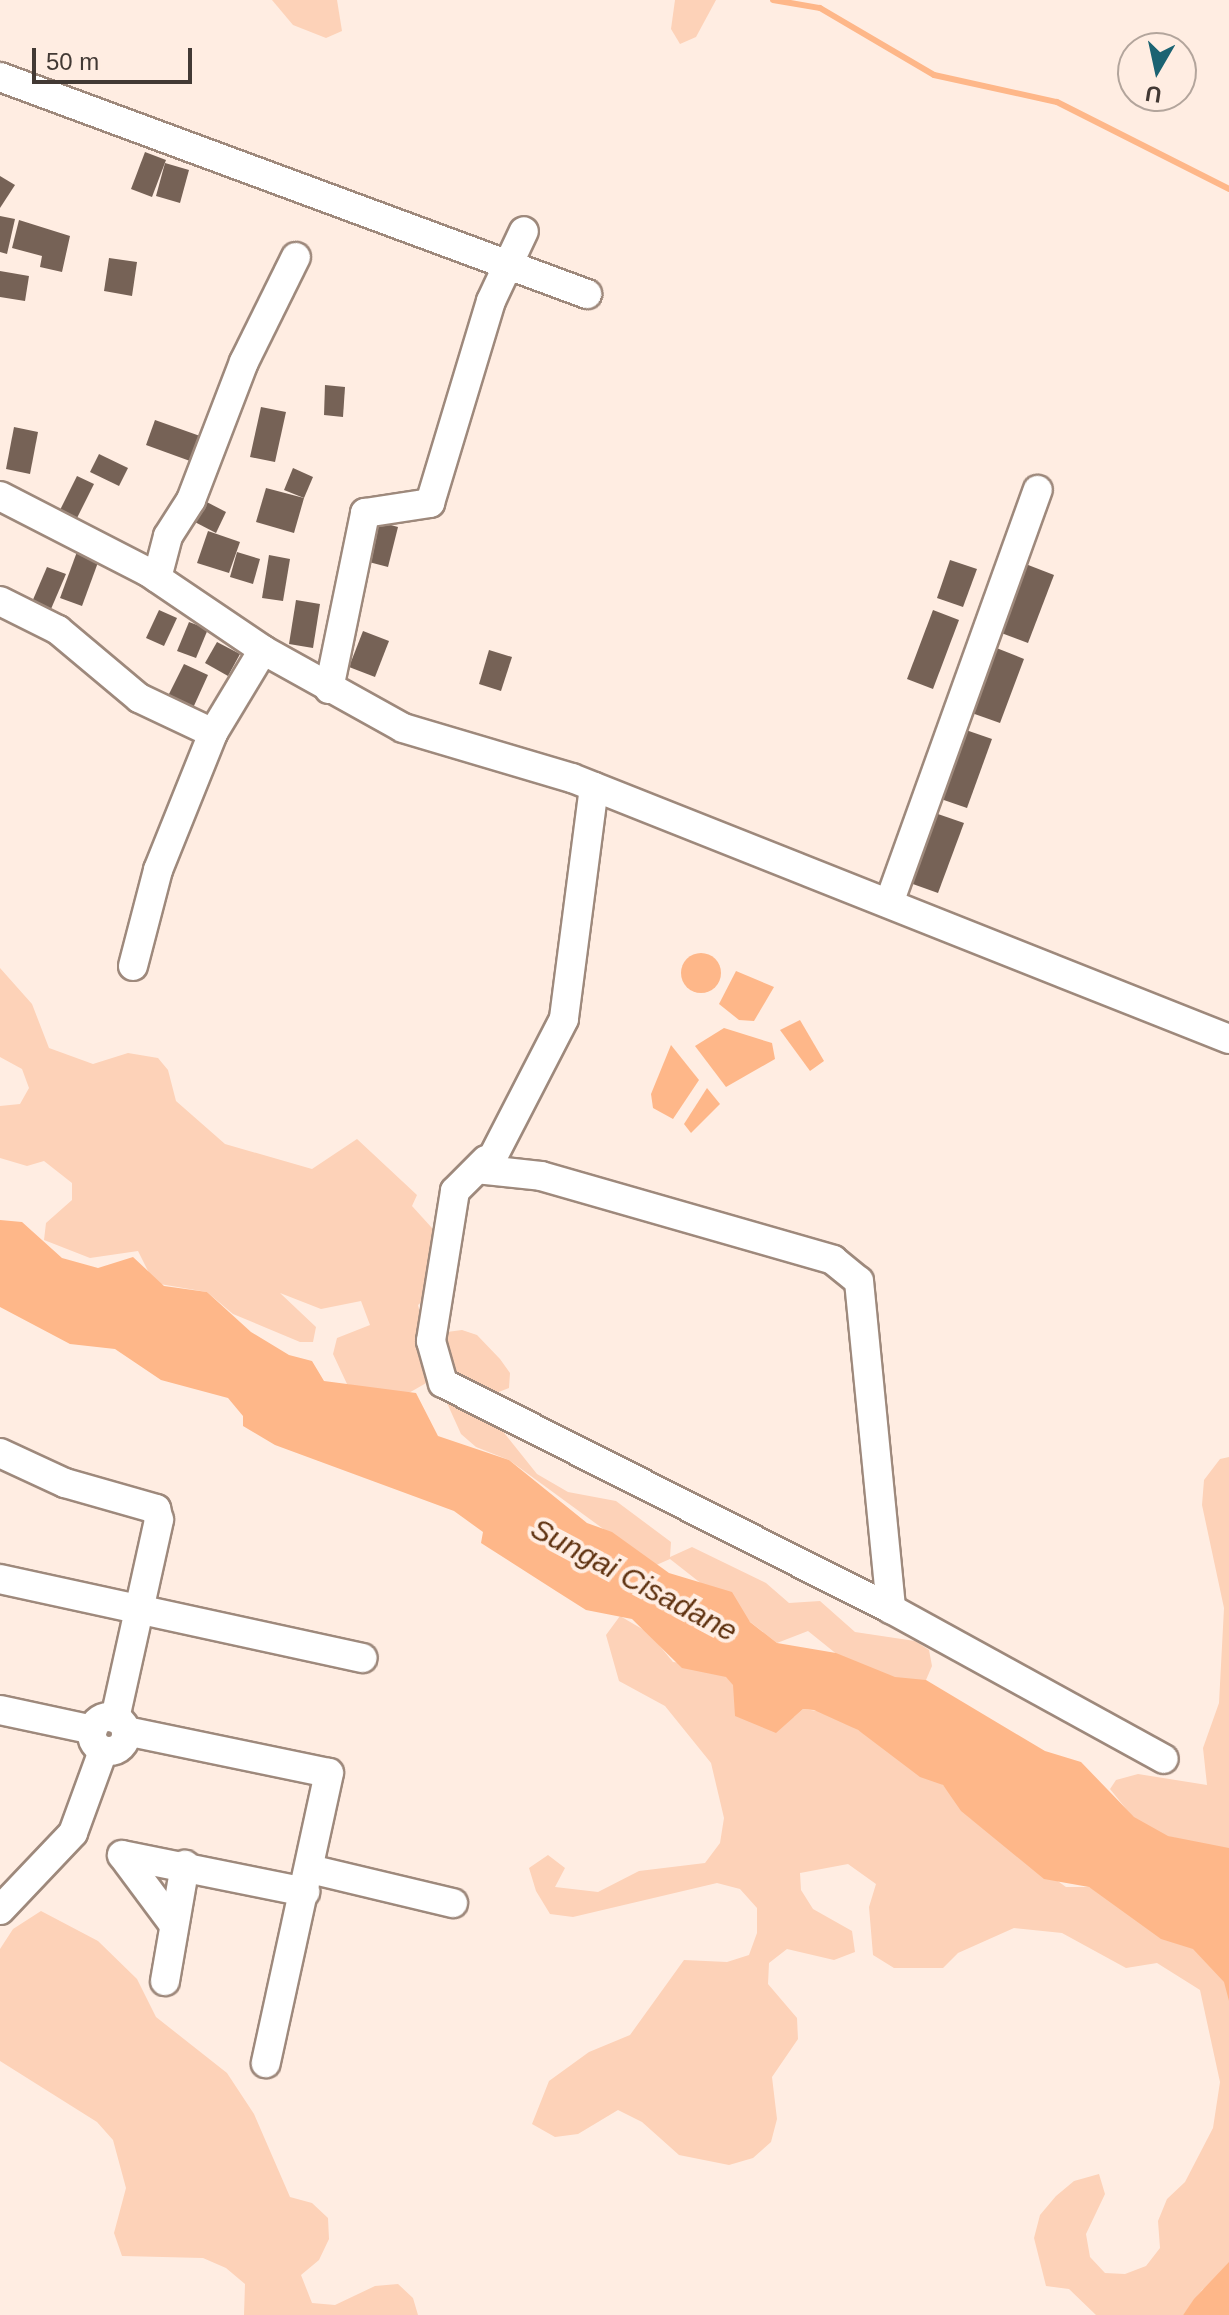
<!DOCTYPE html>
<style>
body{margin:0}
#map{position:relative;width:1229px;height:2315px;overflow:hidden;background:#ffede2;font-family:Helvetica,sans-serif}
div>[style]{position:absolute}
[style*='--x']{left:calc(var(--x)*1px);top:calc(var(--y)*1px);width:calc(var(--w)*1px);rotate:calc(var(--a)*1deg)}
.green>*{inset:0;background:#fdd2b8}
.water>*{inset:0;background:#feb789}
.round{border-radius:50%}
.stream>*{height:6px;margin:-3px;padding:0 3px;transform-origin:3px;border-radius:3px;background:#feb789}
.building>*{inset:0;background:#766256}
.roads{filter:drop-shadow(2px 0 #9e897c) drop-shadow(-2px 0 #9e897c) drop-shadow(0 2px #9e897c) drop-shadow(0 -2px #9e897c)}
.minor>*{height:28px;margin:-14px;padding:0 14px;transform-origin:14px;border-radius:14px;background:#fff}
.minor>.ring{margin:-14px;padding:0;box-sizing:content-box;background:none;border:28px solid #fff;border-radius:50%}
span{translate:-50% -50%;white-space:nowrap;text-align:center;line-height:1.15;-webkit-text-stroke:8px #ffede2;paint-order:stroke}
.water-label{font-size:30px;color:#5f3210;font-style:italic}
.north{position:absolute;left:1117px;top:32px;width:80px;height:80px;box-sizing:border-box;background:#ffede2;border:2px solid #b3a59c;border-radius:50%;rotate:189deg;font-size:22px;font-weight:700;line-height:32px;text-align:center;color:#423934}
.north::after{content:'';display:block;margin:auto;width:28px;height:36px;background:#1b6372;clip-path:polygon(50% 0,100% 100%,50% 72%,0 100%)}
.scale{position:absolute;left:32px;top:48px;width:160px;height:36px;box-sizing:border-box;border:4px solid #423934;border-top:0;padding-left:10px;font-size:24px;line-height:28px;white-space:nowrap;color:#423934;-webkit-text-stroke:6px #ffede2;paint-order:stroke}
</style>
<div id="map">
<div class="green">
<div style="clip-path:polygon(272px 0,337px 0,342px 31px,326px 38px,293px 25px)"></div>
<div style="clip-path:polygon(675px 0,716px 0,696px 37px,680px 44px,671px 29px)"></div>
<div style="clip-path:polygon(0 968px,32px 1004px,49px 1048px,93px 1064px,128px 1053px,158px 1058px,168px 1070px,176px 1101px,225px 1144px,312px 1169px,357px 1139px,417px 1195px,412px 1206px,442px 1239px,444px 1282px,418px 1305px,422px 1321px,432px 1334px,462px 1330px,477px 1335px,500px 1359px,510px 1373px,509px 1388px,478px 1400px,537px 1474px,568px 1492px,616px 1501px,671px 1542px,670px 1557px,692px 1547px,766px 1583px,789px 1603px,820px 1601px,855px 1632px,915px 1641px,929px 1650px,932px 1666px,926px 1680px,911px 1687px,849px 1664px,808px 1631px,777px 1643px,670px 1559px,654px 1566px,509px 1460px,476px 1447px,461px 1434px,442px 1392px,428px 1382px,400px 1398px,347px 1384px,333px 1354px,337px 1338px,370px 1325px,361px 1301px,321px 1309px,280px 1293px,316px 1327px,313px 1342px,300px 1342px,233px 1314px,207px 1292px,154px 1283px,138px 1251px,90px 1258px,44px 1240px,46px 1223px,72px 1200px,72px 1183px,44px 1161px,27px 1166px,0 1158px,0 1106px,20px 1104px,29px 1088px,22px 1069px,0 1057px)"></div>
<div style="clip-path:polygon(1229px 1457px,1229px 1850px,1144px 1831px,1110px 1789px,1116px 1780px,1138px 1774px,1207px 1785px,1203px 1748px,1219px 1703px,1224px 1608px,1202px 1505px,1204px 1480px,1220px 1459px)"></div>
<div style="clip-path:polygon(620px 1616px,649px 1633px,673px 1662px,708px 1666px,794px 1717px,803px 1709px,825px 1712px,867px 1735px,943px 1785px,970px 1818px,1066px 1887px,1089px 1887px,1186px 1931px,1229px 1984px,1229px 2272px,1202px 2290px,1183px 2315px,1096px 2315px,1069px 2289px,1046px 2286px,1034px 2238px,1040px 2215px,1056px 2196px,1074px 2181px,1099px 2174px,1105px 2194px,1086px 2234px,1090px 2257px,1105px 2273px,1125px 2274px,1146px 2266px,1160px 2248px,1158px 2221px,1167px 2199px,1185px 2182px,1213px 2128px,1220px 2082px,1200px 1990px,1157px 1963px,1126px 1968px,1062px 1933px,1014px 1928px,958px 1953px,943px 1968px,894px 1968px,873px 1955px,869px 1907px,876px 1884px,848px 1864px,800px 1873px,801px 1890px,813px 1909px,852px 1931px,855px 1952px,834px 1960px,787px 1949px,769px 1963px,768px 1984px,797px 2018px,798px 2039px,772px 2077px,777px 2119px,771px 2142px,753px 2158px,729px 2165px,679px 2155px,642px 2122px,618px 2110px,578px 2134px,555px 2137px,532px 2124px,549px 2081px,589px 2052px,630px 2035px,684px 1960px,727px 1962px,749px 1955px,757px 1933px,757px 1908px,740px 1889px,717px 1883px,573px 1917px,550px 1914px,536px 1891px,529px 1868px,548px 1855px,565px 1868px,555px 1887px,598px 1892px,639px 1871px,705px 1863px,720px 1843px,724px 1818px,711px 1763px,665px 1706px,619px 1681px,606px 1635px)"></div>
<div style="clip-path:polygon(41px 1911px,98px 1941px,137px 1979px,156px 2017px,227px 2073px,254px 2114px,290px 2197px,312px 2203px,328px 2218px,329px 2239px,319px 2260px,301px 2275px,312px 2303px,335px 2305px,375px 2286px,398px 2284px,413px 2298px,418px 2315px,244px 2315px,245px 2284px,226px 2268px,203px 2258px,122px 2256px,114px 2233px,126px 2188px,113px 2140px,97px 2122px,0 2061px,0 1949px,13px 1929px)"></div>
</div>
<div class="water">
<div class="round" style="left:681px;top:953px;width:40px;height:40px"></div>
<div style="clip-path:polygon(736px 971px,774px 987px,754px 1021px,739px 1020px,719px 1004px)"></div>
<div style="clip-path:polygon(800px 1020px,824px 1061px,810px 1071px,780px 1030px)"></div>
<div style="clip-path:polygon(724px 1028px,772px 1043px,775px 1059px,726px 1087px,695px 1046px)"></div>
<div style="clip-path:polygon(671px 1045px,699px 1080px,673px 1119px,653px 1108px,651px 1094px)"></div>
<div style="clip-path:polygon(707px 1088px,720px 1104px,691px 1133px,684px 1124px)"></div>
<div style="clip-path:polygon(0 1220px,22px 1222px,62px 1258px,98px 1268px,133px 1257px,164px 1286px,207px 1292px,251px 1332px,289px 1355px,312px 1361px,324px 1381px,416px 1393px,438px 1436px,509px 1460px,587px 1523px,612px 1532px,669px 1573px,732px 1592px,750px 1622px,777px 1643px,836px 1653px,895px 1677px,926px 1680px,1045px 1751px,1081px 1762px,1134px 1817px,1168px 1836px,1229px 1848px,1229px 2001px,1224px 1982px,1193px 1949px,1161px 1939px,1089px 1887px,1044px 1879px,961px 1811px,943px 1785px,920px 1777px,858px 1730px,814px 1710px,803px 1709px,776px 1733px,735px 1716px,733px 1685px,726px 1677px,682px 1668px,632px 1619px,586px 1610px,556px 1591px,481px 1543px,483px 1532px,454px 1511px,275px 1445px,243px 1426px,243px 1416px,228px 1398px,161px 1380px,115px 1349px,70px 1344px,0 1307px)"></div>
<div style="clip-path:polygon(1229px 2262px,1229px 2315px,1183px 2315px,1194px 2299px)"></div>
</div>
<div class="stream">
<div style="--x:773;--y:0;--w:48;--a:9.7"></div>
<div style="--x:820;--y:8;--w:132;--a:30.4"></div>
<div style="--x:934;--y:75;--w:126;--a:12.4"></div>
<div style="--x:1057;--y:102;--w:193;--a:26.8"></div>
</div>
<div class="building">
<div style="clip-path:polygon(145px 152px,166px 160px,152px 197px,131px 189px)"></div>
<div style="clip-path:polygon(165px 163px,189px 170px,180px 203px,156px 196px)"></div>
<div style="clip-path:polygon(0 176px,15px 185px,0 208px)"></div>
<div style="clip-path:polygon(0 216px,15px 219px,7px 254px,0 252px)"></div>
<div style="clip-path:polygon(19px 220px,70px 236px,62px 272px,40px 267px,42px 256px,12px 248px)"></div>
<div style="clip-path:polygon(109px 258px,137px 262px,132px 296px,104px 291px)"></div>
<div style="clip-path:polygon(0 271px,29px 276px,25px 301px,0 297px)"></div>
<div style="clip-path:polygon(325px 385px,345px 387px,343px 417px,324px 415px)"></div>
<div style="clip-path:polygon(261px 407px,286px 412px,275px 462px,250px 457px)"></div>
<div style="clip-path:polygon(155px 420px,200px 436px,190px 461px,146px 445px)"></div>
<div style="clip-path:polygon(14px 427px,38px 432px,30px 474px,6px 469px)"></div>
<div style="clip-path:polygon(99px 454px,128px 468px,119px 486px,90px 472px)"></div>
<div style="clip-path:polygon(293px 468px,313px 477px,304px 498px,284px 490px)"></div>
<div style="clip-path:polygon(77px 476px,94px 484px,77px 518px,60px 510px)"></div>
<div style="clip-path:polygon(266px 488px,304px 498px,294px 533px,256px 522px)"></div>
<div style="clip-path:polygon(201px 499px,226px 512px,216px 533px,191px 520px)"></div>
<div style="clip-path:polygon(376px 521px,398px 527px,388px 567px,365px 561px)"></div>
<div style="clip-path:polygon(208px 531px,240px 542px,229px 573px,197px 563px)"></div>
<div style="clip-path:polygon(78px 549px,100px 557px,82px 606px,60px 598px)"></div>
<div style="clip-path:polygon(237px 552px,260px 559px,253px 584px,230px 577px)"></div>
<div style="clip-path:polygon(269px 555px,290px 559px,283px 601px,262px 598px)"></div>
<div style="clip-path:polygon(950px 560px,977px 569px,963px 607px,937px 598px)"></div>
<div style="clip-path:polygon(1023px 563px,1054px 575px,1028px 643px,996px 631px)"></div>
<div style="clip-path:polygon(47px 567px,66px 574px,51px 609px,32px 602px)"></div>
<div style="clip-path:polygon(296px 600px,320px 604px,313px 648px,289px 644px)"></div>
<div style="clip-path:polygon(159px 610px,177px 618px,164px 646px,146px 638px)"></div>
<div style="clip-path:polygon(933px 610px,959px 620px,933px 689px,907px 679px)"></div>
<div style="clip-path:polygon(189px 622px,208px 629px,196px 658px,177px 651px)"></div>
<div style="clip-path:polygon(363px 631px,389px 641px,375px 677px,349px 667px)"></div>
<div style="clip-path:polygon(217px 642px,240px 654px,228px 676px,205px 663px)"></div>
<div style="clip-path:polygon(994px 647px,1024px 659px,1000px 723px,969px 712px)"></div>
<div style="clip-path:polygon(489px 650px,512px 657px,501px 691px,479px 684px)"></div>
<div style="clip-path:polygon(184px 664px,208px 675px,193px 708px,168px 696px)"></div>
<div style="clip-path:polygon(963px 729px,992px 739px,967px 808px,938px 798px)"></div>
<div style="clip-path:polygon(935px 813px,964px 823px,938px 893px,910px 883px)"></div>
</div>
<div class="roads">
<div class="minor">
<div style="--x:0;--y:77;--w:626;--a:20.29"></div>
<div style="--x:0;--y:496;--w:166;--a:27.2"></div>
<div style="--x:148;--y:572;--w:139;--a:34.1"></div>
<div style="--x:263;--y:650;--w:160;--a:29.1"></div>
<div style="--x:403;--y:728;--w:176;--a:16.5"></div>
<div style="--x:572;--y:778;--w:707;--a:21.67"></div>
<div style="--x:157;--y:578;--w:43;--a:-75.3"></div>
<div style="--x:168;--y:536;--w:43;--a:-57.4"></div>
<div style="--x:191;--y:500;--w:148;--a:-69"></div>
<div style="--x:244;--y:362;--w:117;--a:-63.7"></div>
<div style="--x:0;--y:601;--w:65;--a:26.6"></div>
<div style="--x:58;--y:630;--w:106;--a:40"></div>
<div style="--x:139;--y:698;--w:82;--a:25.3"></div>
<div style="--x:329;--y:689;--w:180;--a:-78.4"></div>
<div style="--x:365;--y:513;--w:66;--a:-8.7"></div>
<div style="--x:430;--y:503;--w:211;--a:-73.2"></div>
<div style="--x:491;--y:301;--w:77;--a:-64.8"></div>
<div style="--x:594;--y:787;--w:234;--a:97.4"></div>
<div style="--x:564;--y:1019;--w:170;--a:117.3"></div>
<div style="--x:486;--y:1170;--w:55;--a:6.2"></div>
<div style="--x:541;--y:1176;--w:304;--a:16"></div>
<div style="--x:833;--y:1260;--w:33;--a:39"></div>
<div style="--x:859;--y:1281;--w:330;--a:84.4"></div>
<div style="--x:891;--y:1609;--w:311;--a:28.8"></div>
<div style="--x:889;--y:903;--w:439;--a:-70.2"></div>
<div style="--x:133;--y:966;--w:99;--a:-75.4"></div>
<div style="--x:158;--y:870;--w:148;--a:-68.1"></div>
<div style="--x:213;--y:733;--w:97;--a:-58.9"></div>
<div style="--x:486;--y:1160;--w:44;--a:135"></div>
<div style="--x:455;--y:1191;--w:152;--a:99.1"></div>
<div style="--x:431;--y:1341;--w:44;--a:74.1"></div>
<div style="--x:443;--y:1383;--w:502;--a:26.77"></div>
<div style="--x:0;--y:1453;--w:72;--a:24.8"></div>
<div style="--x:65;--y:1483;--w:95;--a:15.9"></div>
<div style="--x:156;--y:1509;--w:11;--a:75"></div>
<div style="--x:159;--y:1520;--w:203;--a:102.5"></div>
<div style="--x:0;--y:1579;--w:371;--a:12.3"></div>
<div style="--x:0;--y:1710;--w:95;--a:12.1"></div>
<div class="ring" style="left:92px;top:1717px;width:6px;height:6px"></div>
<div style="--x:126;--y:1731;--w:207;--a:11.7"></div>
<div style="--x:329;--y:1773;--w:297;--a:102.3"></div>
<div style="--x:310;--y:1869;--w:147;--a:13.4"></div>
<div style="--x:0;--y:1910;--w:106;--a:-46.5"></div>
<div style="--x:73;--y:1833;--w:87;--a:-69.9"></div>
<div style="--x:174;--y:1925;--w:87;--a:-126.6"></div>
<div style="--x:122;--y:1855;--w:187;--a:11.4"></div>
<div style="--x:165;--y:1981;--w:118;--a:-80.2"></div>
</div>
</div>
<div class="water-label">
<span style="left:634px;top:1580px;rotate:28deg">Sungai Cisadane</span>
</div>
<div class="north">U</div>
<div class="scale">50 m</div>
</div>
